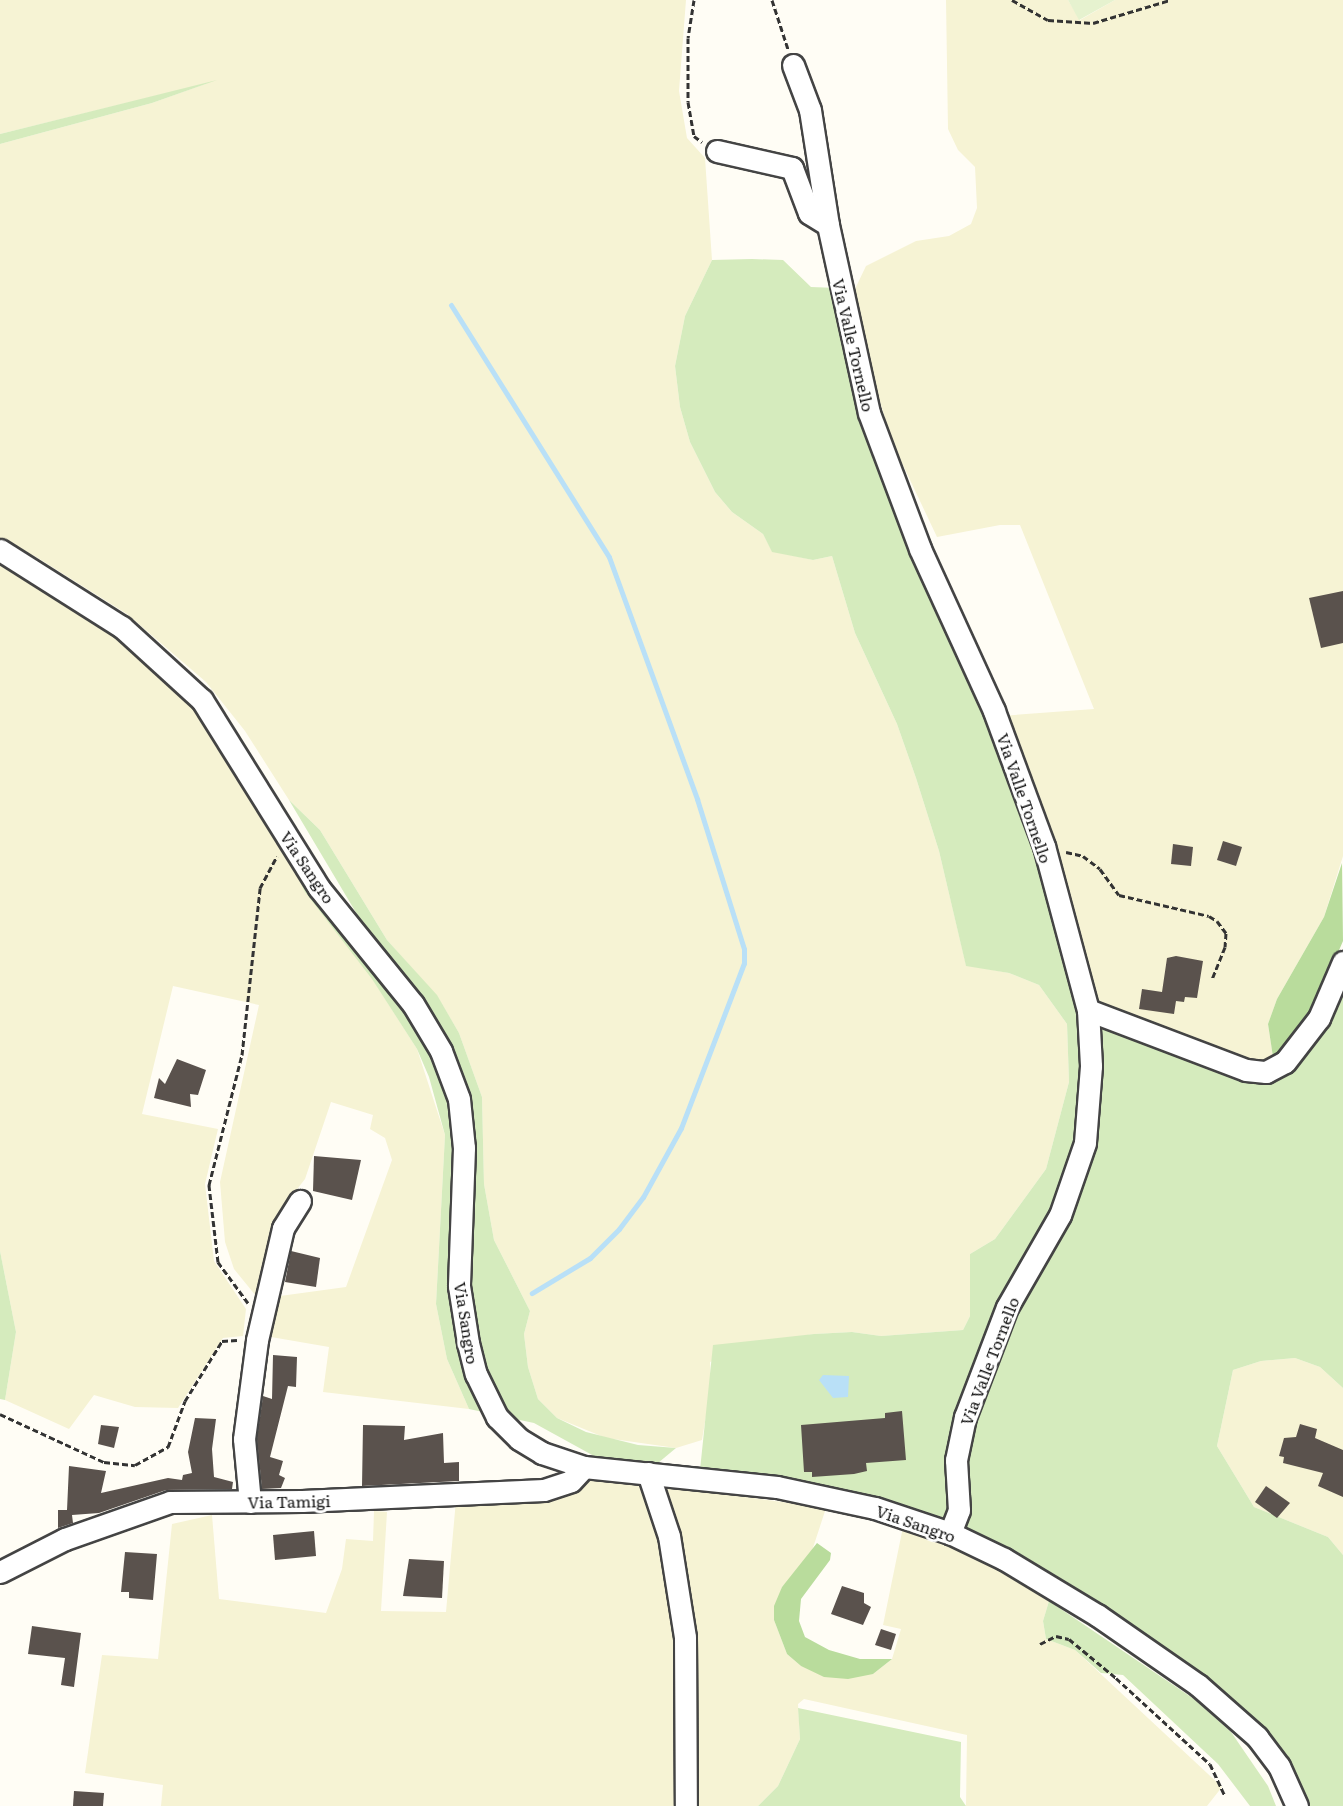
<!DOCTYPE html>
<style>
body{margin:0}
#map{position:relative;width:1343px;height:1806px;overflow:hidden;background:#fffdf5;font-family:Literata,serif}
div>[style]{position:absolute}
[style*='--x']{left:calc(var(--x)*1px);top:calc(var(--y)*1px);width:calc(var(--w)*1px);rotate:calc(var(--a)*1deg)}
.farmland>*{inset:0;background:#f6f3d4}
.green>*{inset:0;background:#d5ebbd}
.forest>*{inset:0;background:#b9dc9c}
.pitch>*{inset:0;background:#e6f2cf}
.water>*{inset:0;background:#b9e0f7}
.stream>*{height:5px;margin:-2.5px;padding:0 2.5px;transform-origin:2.5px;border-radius:2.5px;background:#b9e0f7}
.building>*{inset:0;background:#5a524d}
.path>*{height:3px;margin-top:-1.5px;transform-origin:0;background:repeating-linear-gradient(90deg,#333 0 6px,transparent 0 9px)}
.roads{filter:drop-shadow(2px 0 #444) drop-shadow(-2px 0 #444) drop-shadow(0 2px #444) drop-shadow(0 -2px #444)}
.minor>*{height:21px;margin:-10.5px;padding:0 10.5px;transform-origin:10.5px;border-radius:10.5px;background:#fff}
span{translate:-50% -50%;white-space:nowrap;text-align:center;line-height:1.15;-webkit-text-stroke:6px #fff;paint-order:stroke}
.street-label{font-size:16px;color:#111}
</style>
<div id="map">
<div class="farmland">
<div style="clip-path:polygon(0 0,686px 0,679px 91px,687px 138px,705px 158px,712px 260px,685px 316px,675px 366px,680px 407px,690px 442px,715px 492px,732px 512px,763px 534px,772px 551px,813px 560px,832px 556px,855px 633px,897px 724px,916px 778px,939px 851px,966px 965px,1009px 973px,1039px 985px,1067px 1024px,1069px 1082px,1046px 1169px,995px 1239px,970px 1254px,970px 1316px,963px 1330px,881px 1336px,852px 1332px,814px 1334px,769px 1341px,710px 1362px,711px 1386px,702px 1440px,676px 1448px,606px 1438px,557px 1418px,538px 1399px,528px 1367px,524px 1334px,530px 1311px,494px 1240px,484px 1184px,482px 1097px,459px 1033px,437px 996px,387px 940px,320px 830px,289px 800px,245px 731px,206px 682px,127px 614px,33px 555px,10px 569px,116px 638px,191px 706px,223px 744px,417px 1049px,445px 1135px,436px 1304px,447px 1359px,469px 1409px,323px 1392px,329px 1347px,271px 1337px,280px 1296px,346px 1287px,392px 1160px,385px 1138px,370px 1129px,373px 1115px,331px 1102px,305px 1179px,291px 1197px,261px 1302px,234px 1269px,225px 1242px,220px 1182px,259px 1005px,173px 986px,142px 1114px,218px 1129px,205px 1184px,214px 1261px,246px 1309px,243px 1336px,223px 1338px,178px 1408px,135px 1407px,94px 1395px,69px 1429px,5px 1400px,16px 1332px,0 1251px,0 144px,152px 103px,208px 83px,0 134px)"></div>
<div style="clip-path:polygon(946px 0,1068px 0,1080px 20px,1115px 0,1343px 0,1343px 856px,1324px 917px,1277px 999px,1268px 1024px,1273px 1057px,1263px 1068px,1089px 1008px,1001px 716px,1094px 709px,1020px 525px,1000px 525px,937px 537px,893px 444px,877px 392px,855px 289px,866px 266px,916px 241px,949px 236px,971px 224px,977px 208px,975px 167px,958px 150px,948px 129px)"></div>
<div style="clip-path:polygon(1295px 1358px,1320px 1367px,1343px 1388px,1343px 1555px,1328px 1537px,1254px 1507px,1217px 1446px,1233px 1370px,1261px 1361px)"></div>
<div style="clip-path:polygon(585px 1475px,826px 1508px,810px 1557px,782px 1587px,774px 1620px,787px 1654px,801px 1666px,873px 1674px,892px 1659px,901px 1629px,883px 1625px,903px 1527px,986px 1562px,1049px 1601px,1043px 1621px,1046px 1639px,1075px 1650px,1222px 1787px,1207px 1806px,966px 1806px,967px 1735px,804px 1699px,798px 1704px,800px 1739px,778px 1786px,758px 1806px,161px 1806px,163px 1785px,85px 1773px,102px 1655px,158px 1659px,172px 1524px,212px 1515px,219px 1599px,326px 1613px,342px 1569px,346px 1539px,373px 1541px,374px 1511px,387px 1512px,381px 1611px,446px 1612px,456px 1500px)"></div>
</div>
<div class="green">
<div style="clip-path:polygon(217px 80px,152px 103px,0 144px,0 134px)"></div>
<div style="clip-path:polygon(752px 259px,783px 260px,811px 287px,837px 288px,865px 418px,1025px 805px,1085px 1018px,1269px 1079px,1289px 1072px,1306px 1048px,1343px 971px,1343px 1388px,1320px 1367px,1295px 1358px,1261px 1361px,1233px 1370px,1217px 1446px,1254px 1507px,1328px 1537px,1343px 1555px,1343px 1806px,1310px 1806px,1275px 1746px,961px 1529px,953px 1486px,946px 1525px,700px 1470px,713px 1345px,814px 1334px,852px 1332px,881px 1336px,963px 1330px,970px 1316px,970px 1254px,995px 1239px,1046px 1169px,1069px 1082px,1067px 1024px,1039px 985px,1009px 973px,966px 966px,939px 851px,916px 778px,897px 724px,855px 633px,832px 556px,813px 560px,772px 552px,763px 534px,732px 512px,715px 492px,690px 442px,680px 407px,675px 366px,685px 316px,712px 260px)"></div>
<div style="clip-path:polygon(289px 800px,320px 830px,387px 940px,437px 995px,459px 1033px,482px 1097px,484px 1184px,494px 1240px,530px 1311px,524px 1334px,528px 1367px,538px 1399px,557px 1418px,586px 1432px,638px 1445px,676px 1448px,658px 1463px,594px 1456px,534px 1423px,469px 1409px,447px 1359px,436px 1304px,445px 1135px,429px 1077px,417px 1049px,372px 979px,305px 892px,287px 855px,422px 1033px,473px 1146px,425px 1006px,361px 921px)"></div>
<div style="clip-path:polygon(0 1251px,16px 1332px,5px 1400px,0 1399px)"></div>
<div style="clip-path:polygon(1049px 1601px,1194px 1699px,1231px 1732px,1268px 1786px,1276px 1806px,1250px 1806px,1218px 1764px,1123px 1675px,1101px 1673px,1075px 1650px,1046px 1639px,1043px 1621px)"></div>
<div style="clip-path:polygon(798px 1708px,961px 1742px,960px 1797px,966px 1806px,758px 1806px,778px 1786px,800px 1739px)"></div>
</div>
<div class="forest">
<div style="clip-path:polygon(1342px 863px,1343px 941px,1308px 1023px,1284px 1057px,1273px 1057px,1268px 1024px,1277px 999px,1324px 917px)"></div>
<div style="clip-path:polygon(817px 1543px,831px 1553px,830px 1560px,801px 1599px,799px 1621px,805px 1637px,829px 1650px,860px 1659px,892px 1659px,873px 1674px,848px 1679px,824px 1677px,801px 1666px,787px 1654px,774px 1620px,774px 1606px,782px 1587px)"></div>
</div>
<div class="pitch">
<div style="clip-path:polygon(1068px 0,1115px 0,1079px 20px)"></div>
</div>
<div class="water">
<div style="clip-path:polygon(823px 1375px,849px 1376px,848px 1397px,833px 1398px,819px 1380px)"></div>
</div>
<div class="stream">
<div style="--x:451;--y:305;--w:297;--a:57.9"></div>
<div style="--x:609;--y:557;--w:258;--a:70"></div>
<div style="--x:697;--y:799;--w:157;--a:72.6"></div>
<div style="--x:744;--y:949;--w:14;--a:90"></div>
<div style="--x:744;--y:963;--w:177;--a:110.9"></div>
<div style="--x:681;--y:1128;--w:79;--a:118.8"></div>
<div style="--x:643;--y:1197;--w:40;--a:127"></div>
<div style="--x:619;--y:1229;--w:41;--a:135"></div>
<div style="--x:590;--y:1258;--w:68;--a:148.9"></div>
</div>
<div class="building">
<div style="clip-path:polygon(1343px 591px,1343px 643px,1321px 648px,1309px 598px)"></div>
<div style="clip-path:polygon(1223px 841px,1242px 847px,1236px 866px,1217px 860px)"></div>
<div style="clip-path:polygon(1173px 844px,1193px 847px,1191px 866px,1171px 864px)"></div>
<div style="clip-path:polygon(1176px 956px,1203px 961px,1197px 998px,1185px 997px,1184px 1002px,1176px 1001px,1174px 1014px,1139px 1009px,1142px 989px,1162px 992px,1167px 958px)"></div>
<div style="clip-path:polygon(177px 1059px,206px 1070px,198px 1095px,190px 1094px,191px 1107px,154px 1098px,159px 1078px,165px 1084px)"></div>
<div style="clip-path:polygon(314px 1156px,361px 1160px,352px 1200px,313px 1191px)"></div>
<div style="clip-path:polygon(291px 1251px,320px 1258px,316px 1287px,285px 1282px)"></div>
<div style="clip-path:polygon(273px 1355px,297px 1357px,296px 1387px,288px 1386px,270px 1457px,283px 1461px,279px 1475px,285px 1478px,281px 1488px,262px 1489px,257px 1439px,263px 1396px,272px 1399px)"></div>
<div style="clip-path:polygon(902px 1411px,906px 1460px,866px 1463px,867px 1471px,854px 1474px,812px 1477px,812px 1472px,804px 1472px,801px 1425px,885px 1418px,885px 1413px)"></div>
<div style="clip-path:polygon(195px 1418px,216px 1419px,212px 1449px,214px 1477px,233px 1482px,232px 1489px,166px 1490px,99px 1513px,72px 1515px,73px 1523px,58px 1528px,58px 1510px,67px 1510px,69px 1466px,106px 1471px,101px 1493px,168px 1478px,182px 1480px,183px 1475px,192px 1473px,188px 1452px)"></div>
<div style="clip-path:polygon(1300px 1424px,1317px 1429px,1315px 1438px,1343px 1450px,1343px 1497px,1318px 1486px,1323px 1473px,1283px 1463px,1284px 1457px,1279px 1456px,1284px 1438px,1296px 1437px)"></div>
<div style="clip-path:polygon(101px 1425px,119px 1427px,114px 1448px,98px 1444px)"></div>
<div style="clip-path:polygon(363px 1425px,405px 1426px,404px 1440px,443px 1433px,444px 1463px,459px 1462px,459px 1481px,362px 1486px)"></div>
<div style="clip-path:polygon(1266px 1486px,1290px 1503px,1277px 1518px,1255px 1502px)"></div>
<div style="clip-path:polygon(314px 1531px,316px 1556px,275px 1560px,273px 1535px)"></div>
<div style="clip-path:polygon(125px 1552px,157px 1554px,153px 1600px,129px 1598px,129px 1592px,121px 1592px)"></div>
<div style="clip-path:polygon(409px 1559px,444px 1561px,442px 1598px,403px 1596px)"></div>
<div style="clip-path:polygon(842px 1586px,864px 1593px,864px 1603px,871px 1607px,863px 1625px,831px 1614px)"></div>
<div style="clip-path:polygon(32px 1626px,81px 1633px,74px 1687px,61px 1685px,65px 1658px,28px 1654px)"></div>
<div style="clip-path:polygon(881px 1629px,896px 1634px,891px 1650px,875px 1645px)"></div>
<div style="clip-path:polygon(74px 1791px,104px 1793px,103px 1806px,73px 1806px)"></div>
</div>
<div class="path">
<div style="--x:694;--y:0;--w:38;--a:99"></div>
<div style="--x:688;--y:38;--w:64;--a:90"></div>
<div style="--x:688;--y:102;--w:35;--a:80"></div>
<div style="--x:694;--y:136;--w:10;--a:37"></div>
<div style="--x:772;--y:0;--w:52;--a:71.9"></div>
<div style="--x:1012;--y:0;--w:41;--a:29.1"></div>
<div style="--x:1048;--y:20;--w:45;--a:3.8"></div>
<div style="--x:1093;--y:23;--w:80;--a:-16.6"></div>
<div style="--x:1066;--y:852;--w:17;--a:13"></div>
<div style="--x:1083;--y:856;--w:21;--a:37"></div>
<div style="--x:1100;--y:869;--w:32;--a:54"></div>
<div style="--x:1119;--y:895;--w:92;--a:13.1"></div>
<div style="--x:1209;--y:916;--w:9;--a:32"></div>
<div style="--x:1217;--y:921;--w:15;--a:53"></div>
<div style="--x:1226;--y:933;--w:14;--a:94"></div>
<div style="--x:1225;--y:947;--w:35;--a:112"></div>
<div style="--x:248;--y:1303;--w:51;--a:-126.2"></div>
<div style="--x:218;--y:1262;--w:78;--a:-96.7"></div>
<div style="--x:209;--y:1185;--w:134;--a:-75.8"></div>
<div style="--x:242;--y:1055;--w:168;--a:-83.8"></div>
<div style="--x:260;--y:888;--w:36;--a:-62"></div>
<div style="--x:0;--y:1414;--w:115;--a:24.8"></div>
<div style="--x:104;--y:1462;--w:31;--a:6"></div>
<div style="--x:135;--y:1465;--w:38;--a:-29"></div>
<div style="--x:168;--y:1447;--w:49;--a:-69.7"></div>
<div style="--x:185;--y:1401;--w:70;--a:-58.3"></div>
<div style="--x:222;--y:1341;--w:15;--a:-4"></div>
<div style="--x:1040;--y:1644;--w:18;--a:-27"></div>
<div style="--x:1056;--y:1636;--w:13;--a:13"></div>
<div style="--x:1069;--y:1639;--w:61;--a:39.7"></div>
<div style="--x:1116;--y:1678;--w:127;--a:42.5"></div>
<div style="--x:1210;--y:1764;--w:35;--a:65"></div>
</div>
<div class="roads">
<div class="minor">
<div style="--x:793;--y:65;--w:48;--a:69.3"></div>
<div style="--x:810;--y:110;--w:116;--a:81.1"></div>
<div style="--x:828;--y:225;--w:192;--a:77.7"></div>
<div style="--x:869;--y:413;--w:145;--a:69.4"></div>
<div style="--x:920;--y:549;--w:178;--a:65.4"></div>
<div style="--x:994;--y:711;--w:144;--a:69.7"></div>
<div style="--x:1044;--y:846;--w:170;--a:75"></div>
<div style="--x:1088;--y:1010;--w:56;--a:86.9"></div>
<div style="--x:1091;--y:1066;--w:77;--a:94.5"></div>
<div style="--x:1085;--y:1143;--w:76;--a:109.1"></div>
<div style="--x:1060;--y:1215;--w:106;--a:119.9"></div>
<div style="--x:1007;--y:1307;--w:118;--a:110.9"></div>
<div style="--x:965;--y:1417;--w:44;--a:101.8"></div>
<div style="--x:956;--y:1460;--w:50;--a:86.6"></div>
<div style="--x:959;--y:1510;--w:25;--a:111"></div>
<div style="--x:717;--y:151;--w:77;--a:12.8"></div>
<div style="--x:792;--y:168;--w:48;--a:69.3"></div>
<div style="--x:809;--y:213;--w:22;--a:32"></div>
<div style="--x:0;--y:550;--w:144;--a:32.3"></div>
<div style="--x:122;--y:627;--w:108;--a:42.4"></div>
<div style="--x:202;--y:700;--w:221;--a:58.1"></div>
<div style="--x:319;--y:888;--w:149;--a:51"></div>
<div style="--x:413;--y:1004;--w:55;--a:59.2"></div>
<div style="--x:441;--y:1051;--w:51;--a:69.4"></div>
<div style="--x:459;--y:1099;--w:49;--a:84.2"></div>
<div style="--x:464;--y:1148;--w:138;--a:92.1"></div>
<div style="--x:459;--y:1286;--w:58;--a:81"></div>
<div style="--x:468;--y:1343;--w:32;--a:76"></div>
<div style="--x:476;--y:1374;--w:48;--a:64"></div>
<div style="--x:497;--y:1417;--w:31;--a:45"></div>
<div style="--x:519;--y:1439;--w:27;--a:31"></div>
<div style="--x:542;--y:1453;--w:44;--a:18.4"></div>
<div style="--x:584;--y:1467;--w:194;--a:5.9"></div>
<div style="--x:777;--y:1487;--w:100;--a:12.1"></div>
<div style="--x:875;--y:1508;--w:79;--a:18.4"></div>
<div style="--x:950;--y:1533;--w:60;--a:25.7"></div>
<div style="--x:1004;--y:1559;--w:109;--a:31.1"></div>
<div style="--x:1097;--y:1615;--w:123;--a:34.7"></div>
<div style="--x:1198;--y:1685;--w:79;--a:41.4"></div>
<div style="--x:1257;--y:1737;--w:36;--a:53"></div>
<div style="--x:1279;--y:1766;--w:44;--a:65.8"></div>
<div style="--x:1088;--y:1010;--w:169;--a:20.8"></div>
<div style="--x:1246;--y:1070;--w:20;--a:6"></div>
<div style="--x:1266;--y:1072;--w:21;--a:-28"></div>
<div style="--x:1285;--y:1062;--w:56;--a:-52.3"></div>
<div style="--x:1319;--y:1018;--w:61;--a:-66.8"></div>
<div style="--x:648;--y:1473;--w:66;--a:71.6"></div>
<div style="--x:669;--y:1536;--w:102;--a:81"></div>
<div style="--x:685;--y:1637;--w:169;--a:89.7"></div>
<div style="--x:250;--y:1502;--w:63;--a:-95.4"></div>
<div style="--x:244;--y:1439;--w:100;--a:-82.5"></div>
<div style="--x:257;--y:1340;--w:115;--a:-76.9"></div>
<div style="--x:283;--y:1228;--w:32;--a:-58"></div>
<div style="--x:0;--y:1572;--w:73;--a:-26.9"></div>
<div style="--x:65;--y:1539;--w:111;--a:-19.4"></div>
<div style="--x:170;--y:1502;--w:132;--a:-0.4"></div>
<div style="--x:302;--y:1501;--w:242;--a:-2.6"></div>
<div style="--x:544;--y:1490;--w:28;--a:-18"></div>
<div style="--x:571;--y:1481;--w:19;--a:-47"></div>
</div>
</div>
<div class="street-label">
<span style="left:854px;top:345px;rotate:77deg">Via Valle Tornello</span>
<span style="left:1025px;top:798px;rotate:71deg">Via Valle Tornello</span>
<span style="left:308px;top:867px;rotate:56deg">Via Sangro</span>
<span style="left:467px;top:1323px;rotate:81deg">Via Sangro</span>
<span style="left:989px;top:1361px;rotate:-69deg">Via Valle Tornello</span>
<span style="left:289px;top:1501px;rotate:-1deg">Via Tamigi</span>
<span style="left:916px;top:1523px;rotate:19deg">Via Sangro</span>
</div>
</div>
